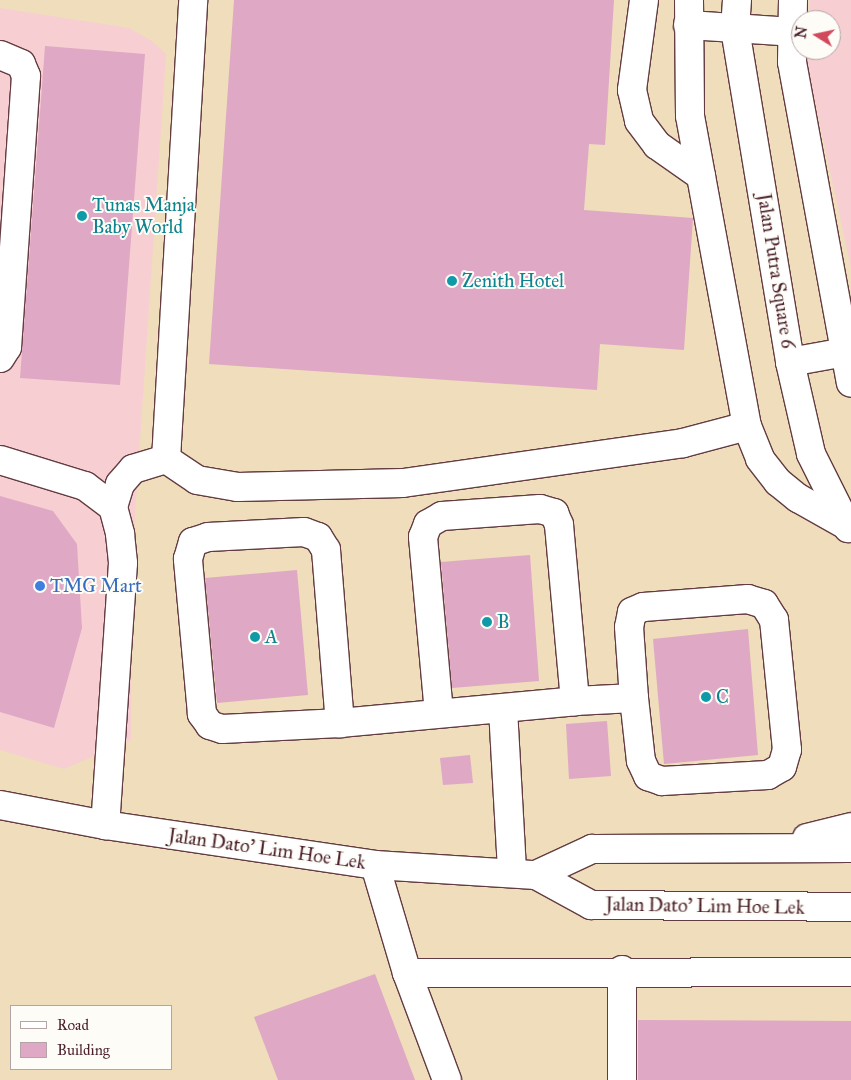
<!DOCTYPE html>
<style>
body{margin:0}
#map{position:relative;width:851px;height:1080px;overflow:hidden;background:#efddbb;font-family:"IM FELL Great Primer",serif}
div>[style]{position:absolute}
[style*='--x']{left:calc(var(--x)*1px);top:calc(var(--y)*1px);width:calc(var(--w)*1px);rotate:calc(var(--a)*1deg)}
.built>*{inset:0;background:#f7cfd3}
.building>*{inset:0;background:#dfa8c5}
.roads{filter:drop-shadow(1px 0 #633c41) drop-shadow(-1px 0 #633c41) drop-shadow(0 1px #633c41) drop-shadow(0 -1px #633c41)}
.minor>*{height:28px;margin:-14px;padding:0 14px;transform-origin:14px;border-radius:14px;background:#fff}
.dots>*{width:14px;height:14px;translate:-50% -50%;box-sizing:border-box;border:2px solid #fdfcf7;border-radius:50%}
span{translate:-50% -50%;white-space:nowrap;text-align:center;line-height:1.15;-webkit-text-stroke:4px #fdfcf7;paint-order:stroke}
.culture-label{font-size:19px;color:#0d838f}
.left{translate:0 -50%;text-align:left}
.street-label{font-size:19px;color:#4a1f2b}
.shop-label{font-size:19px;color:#366cbe}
.legend{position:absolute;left:10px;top:1005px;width:162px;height:65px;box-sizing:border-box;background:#fdfcf7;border:1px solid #b5a4a5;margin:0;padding:6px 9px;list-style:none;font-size:15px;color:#4a1f2b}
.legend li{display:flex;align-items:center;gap:10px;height:25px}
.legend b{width:25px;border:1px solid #b5a4a5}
.north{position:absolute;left:791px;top:10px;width:50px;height:50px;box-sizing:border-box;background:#fdfcf7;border:1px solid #b5a4a5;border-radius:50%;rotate:280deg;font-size:14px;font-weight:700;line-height:20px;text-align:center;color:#4a1f2b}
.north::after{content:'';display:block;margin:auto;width:18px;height:22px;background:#d1495b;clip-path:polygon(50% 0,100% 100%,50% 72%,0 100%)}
</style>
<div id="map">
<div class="built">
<div style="clip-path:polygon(810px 0,851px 0,851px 268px,804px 51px,831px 50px,831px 20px,808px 20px)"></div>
<div style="clip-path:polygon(0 8px,129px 28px,152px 41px,166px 54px,132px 560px,131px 740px,64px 769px,0 750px)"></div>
</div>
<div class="building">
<div style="clip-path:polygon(234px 0,614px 0,605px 145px,589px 144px,584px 210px,693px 218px,684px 350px,600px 344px,597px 390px,209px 364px)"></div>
<div style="clip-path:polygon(45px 46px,145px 54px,120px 385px,20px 378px)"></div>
<div style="clip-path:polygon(0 496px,53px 511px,77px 544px,82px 628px,54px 728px,0 712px)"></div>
<div style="clip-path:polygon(530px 555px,539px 681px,452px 688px,441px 562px)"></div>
<div style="clip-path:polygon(297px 570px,308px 695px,217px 703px,205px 578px)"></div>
<div style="clip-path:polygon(748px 629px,758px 755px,664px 764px,653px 639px)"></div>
<div style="clip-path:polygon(607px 721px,611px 776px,569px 779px,566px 724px)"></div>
<div style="clip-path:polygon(470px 755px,473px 783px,443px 785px,440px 758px)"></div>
<div style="clip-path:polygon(375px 974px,415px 1080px,278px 1080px,254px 1017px)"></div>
<div style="clip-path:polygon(638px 1020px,851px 1021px,851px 1080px,638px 1080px)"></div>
</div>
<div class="roads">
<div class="minor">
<div style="--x:644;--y:0;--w:91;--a:97.6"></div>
<div style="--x:632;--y:90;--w:32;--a:77"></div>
<div style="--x:639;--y:121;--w:30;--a:53"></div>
<div style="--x:657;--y:145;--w:54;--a:35.2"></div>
<div style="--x:689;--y:0;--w:116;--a:89.5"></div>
<div style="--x:690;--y:116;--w:315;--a:79.6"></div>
<div style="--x:747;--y:426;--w:35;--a:68"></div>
<div style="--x:760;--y:459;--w:29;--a:52"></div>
<div style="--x:778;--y:482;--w:26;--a:39"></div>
<div style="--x:798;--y:498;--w:55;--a:29.4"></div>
<div style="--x:737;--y:0;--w:29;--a:94"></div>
<div style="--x:735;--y:29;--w:338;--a:80.6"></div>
<div style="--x:790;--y:362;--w:94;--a:77.1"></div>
<div style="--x:811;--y:454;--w:83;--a:63.4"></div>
<div style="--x:793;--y:0;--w:62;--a:90.9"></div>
<div style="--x:792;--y:62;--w:326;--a:79.6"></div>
<div style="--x:688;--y:25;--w:105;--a:3.8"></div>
<div style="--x:0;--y:55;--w:23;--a:23"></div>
<div style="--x:21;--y:64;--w:13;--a:67"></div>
<div style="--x:26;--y:76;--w:272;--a:94"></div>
<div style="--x:7;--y:347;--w:13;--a:122"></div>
<div style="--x:790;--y:362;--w:62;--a:-10.2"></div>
<div style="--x:166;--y:459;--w:37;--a:34"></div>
<div style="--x:197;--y:480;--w:42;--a:9.7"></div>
<div style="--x:238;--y:487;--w:165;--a:-1.4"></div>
<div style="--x:403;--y:483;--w:283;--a:-8.1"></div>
<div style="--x:683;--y:443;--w:66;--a:-14.9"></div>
<div style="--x:166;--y:459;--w:460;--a:-86.6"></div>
<div style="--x:0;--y:460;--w:89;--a:17"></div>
<div style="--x:85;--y:486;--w:35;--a:37"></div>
<div style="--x:113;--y:507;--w:28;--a:75"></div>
<div style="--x:120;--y:534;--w:29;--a:84"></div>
<div style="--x:123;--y:563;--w:263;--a:93.9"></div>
<div style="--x:113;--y:507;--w:24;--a:-73"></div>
<div style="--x:120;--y:484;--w:20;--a:-49"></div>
<div style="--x:133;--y:469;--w:34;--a:-17"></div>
<div style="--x:503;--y:709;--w:163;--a:86.8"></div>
<div style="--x:439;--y:713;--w:177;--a:-95.2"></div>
<div style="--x:423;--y:537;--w:14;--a:-69"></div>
<div style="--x:428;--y:524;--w:16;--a:-30"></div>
<div style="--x:442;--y:516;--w:98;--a:-4.1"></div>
<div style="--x:540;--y:509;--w:15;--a:16"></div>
<div style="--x:554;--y:513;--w:13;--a:67"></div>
<div style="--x:559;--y:525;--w:177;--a:84.8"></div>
<div style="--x:340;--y:723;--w:118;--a:177.1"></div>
<div style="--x:222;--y:729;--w:13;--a:-162"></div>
<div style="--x:210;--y:725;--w:14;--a:-126"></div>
<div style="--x:202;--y:714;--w:156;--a:-95.2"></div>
<div style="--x:188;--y:559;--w:18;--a:-74"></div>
<div style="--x:193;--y:542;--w:16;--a:-18"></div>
<div style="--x:208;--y:537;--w:96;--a:-3"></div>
<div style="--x:304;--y:532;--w:15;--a:20"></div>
<div style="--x:318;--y:537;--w:15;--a:58"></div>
<div style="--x:326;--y:550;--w:174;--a:85.4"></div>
<div style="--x:340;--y:723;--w:236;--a:-5.3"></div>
<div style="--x:575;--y:701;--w:59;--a:-2.9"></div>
<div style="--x:634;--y:698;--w:63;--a:83.7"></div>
<div style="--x:641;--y:761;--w:17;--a:65"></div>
<div style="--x:648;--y:776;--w:15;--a:20"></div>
<div style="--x:662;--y:781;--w:106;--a:-3.2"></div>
<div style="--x:768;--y:775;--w:16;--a:-30"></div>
<div style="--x:782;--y:767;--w:18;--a:-74"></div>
<div style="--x:787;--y:750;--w:131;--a:-95.7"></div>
<div style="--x:774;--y:620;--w:19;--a:-122"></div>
<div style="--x:764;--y:604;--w:17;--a:-163"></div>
<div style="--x:748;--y:599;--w:105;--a:175.6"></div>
<div style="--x:643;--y:607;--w:12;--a:156"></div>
<div style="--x:632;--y:612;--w:15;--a:101"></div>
<div style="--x:629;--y:627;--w:71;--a:86"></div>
<div style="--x:0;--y:805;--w:107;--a:10.8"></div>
<div style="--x:105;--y:825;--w:273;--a:8.4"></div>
<div style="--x:375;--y:865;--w:161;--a:3.6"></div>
<div style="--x:536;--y:875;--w:63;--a:28.6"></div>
<div style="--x:591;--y:905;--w:260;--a:0.4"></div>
<div style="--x:807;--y:838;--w:45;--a:-14"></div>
<div style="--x:375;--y:865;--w:113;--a:73.5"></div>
<div style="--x:407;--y:973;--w:114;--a:69.5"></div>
<div style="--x:536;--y:875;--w:62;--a:-24.9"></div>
<div style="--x:592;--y:849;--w:259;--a:-0.2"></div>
<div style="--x:622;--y:970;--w:110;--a:90"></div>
<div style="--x:407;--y:973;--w:444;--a:-0.1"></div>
</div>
</div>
<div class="dots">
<div style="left:82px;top:216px;background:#0f9aa8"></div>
<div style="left:452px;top:281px;background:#0f9aa8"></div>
<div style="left:40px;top:586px;background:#3f7fe0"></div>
<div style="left:487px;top:622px;background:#0f9aa8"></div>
<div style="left:255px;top:637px;background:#0f9aa8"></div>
<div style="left:706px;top:697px;background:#0f9aa8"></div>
</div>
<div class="culture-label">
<span class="left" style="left:92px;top:216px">Tunas Manja<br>Baby World</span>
<span class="left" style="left:462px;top:281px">Zenith Hotel</span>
<span class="left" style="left:497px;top:622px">B</span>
<span class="left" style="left:265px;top:637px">A</span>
<span class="left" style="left:716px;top:697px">C</span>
</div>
<div class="street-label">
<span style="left:776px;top:271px;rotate:81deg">Jalan Putra Square 6</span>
<span style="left:267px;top:849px;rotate:8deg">Jalan Dato' Lim Hoe Lek</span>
<span style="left:705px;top:906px;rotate:1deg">Jalan Dato' Lim Hoe Lek</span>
</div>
<div class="shop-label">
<span class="left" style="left:50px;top:586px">TMG Mart</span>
</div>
<ul class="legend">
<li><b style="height:6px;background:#fff"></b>Road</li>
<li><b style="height:14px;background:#dfa8c5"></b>Building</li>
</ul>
<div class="north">N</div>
</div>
